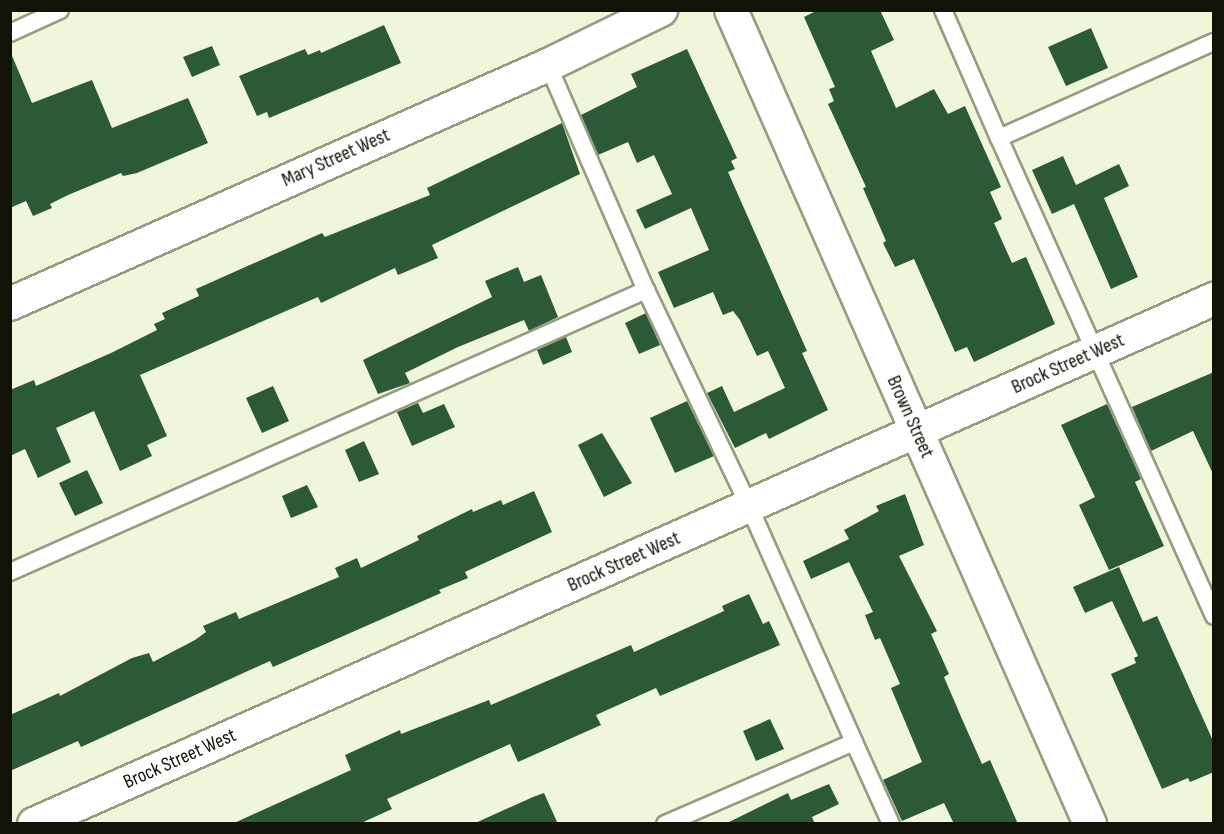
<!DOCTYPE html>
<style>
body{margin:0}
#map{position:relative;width:1224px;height:834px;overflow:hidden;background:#eff6da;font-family:"Sofia Sans Condensed",sans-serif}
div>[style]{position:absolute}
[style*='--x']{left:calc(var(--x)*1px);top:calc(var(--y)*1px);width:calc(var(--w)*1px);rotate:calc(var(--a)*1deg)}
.building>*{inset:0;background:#2c5a36}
.roads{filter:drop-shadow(2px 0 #969c82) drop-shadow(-2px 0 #969c82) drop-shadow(0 2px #969c82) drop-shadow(0 -2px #969c82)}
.lane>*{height:16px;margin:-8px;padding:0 8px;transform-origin:8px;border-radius:8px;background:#fff}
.street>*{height:32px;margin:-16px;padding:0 16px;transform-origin:16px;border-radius:16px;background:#fff}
span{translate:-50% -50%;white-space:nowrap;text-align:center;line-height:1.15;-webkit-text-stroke:6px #fff;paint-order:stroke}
.street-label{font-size:20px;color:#111309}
.frame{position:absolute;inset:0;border:12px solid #111309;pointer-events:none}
</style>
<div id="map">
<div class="building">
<div style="clip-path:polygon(818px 10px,880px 10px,894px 40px,871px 51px,896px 108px,934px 89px,948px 114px,965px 106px,1001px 187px,990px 192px,1002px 219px,994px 223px,1012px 263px,1026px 257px,1055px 324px,974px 362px,967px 347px,955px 352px,914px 259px,895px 267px,883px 243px,886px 241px,863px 188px,866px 187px,828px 104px,834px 101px,829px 89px,835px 87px,804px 17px)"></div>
<div style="clip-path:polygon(384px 25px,401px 63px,269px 118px,267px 112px,257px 116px,239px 76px,305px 49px,308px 55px,320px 50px,321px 53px)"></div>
<div style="clip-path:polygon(1091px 28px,1108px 68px,1066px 86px,1048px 47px)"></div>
<div style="clip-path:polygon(212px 46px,220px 65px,192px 77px,183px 57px)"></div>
<div style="clip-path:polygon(687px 49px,737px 158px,731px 161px,735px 169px,728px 172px,807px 351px,802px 353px,828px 410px,769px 439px,766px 433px,735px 448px,707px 393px,722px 386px,734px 412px,785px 388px,768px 351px,757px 356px,740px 320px,733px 311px,723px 315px,713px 292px,674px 308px,658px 272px,709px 250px,691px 208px,645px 229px,636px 210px,672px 194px,654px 155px,637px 163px,628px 142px,598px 155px,581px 115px,637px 87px,631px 74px)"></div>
<div style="clip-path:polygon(10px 51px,32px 103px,92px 80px,112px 128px,188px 98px,208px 143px,137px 173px,123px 176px,121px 173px,68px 195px,50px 204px,52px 208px,33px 216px,26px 201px,10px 208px)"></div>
<div style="clip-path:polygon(562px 123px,580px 174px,432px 245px,438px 258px,398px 275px,395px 268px,321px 303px,318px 297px,140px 375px,167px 436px,147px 445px,152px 456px,120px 471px,94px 411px,56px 428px,71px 462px,38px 478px,25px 449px,10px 456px,10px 390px,34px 380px,36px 386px,111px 353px,157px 330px,154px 324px,165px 319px,162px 313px,199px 296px,196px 289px,322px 233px,325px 237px,430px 195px,427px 188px)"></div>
<div style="clip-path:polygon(1063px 156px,1076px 185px,1119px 164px,1129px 186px,1104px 198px,1138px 277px,1111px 289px,1074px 204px,1052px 214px,1032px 170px)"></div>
<div style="clip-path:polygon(518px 267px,524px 282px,541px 275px,558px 317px,529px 331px,524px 320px,458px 347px,405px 373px,410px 383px,378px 394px,363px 360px,492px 297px,485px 281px)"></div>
<div style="clip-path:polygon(646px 313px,660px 345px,639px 354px,625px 323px)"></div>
<div style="clip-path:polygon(566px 337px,572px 352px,543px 365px,537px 350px)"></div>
<div style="clip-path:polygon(1214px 372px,1214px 476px,1193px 431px,1151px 451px,1132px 407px)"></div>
<div style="clip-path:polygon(273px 386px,289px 421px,262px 433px,246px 398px)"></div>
<div style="clip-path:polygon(687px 401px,714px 456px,675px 473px,650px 418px)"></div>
<div style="clip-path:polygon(418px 403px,423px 413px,444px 404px,455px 427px,412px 446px,397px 412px)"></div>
<div style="clip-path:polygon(1107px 404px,1141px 479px,1135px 482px,1164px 546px,1109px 570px,1079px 505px,1095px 497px,1061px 425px)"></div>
<div style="clip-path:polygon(602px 433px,632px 483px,604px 497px,578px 445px)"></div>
<div style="clip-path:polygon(364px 441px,379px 474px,359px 482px,345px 450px)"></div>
<div style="clip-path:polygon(87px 470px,103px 503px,75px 516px,59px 483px)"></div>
<div style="clip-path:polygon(307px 485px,318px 507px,291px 518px,282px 496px)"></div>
<div style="clip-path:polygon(534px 491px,552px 532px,465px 572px,468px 578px,439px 590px,441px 593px,273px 667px,270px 661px,81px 747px,78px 741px,10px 771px,10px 715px,59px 693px,60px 696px,132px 658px,149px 653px,153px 662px,195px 640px,206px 632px,203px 626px,236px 612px,239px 619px,339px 577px,335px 568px,357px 558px,361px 568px,419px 540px,417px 536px,472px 509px,473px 512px,501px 500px,503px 505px)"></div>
<div style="clip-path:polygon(905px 494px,924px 545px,899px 556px,937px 631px,931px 634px,949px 674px,944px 677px,962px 719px,982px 764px,990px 760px,1018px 824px,954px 824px,944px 803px,902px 821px,883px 780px,922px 762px,891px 688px,900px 684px,880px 638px,875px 640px,865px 615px,873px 612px,849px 562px,811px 579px,803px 561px,849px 539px,844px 530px,879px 511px,876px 506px)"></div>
<div style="clip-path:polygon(1119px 567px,1143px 622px,1157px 616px,1214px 743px,1214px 772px,1190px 782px,1188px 778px,1162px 789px,1111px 674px,1136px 663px,1134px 658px,1138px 656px,1112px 601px,1085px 613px,1073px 587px)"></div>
<div style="clip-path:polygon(749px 594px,763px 624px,769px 621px,780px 645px,660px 696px,656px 688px,596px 715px,601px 725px,518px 762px,510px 744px,387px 799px,392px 809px,359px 824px,232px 824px,351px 770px,345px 755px,400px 730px,401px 734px,489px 700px,491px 705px,631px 645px,634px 652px,724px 611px,722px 606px)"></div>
<div style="clip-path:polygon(770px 719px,784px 749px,756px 761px,743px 731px)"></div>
<div style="clip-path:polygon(829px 784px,839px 804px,812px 817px,815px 824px,725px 824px,788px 793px,791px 800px)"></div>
<div style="clip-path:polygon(544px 793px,558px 824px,473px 824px,533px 797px)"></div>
</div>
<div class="roads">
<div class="lane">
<div style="--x:943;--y:10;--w:140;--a:66.4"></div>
<div style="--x:999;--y:138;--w:235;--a:-24.1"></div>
<div style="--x:10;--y:33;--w:55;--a:-24.7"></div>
<div style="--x:548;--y:65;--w:245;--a:66.5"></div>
<div style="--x:646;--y:290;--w:239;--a:64.5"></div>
<div style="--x:749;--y:506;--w:258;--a:66"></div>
<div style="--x:854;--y:742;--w:206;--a:156.5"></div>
<div style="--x:999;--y:138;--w:524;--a:65.78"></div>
<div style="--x:10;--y:572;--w:696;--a:-23.91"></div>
<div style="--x:854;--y:742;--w:90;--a:65.7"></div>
</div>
<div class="street">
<div style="--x:731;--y:10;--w:890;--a:66.2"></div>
<div style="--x:10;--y:304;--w:589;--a:-23.95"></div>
<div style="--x:548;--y:65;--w:126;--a:-26"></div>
<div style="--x:34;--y:824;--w:1292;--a:-23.99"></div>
</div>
</div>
<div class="street-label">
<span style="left:336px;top:158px;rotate:-24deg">Mary Street West</span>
<span style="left:1068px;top:364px;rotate:-24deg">Brock Street West</span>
<span style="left:910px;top:417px;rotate:66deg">Brown Street</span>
<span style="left:624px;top:562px;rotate:-24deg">Brock Street West</span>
<span style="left:180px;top:759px;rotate:-24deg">Brock Street West</span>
</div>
<div class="frame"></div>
</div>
